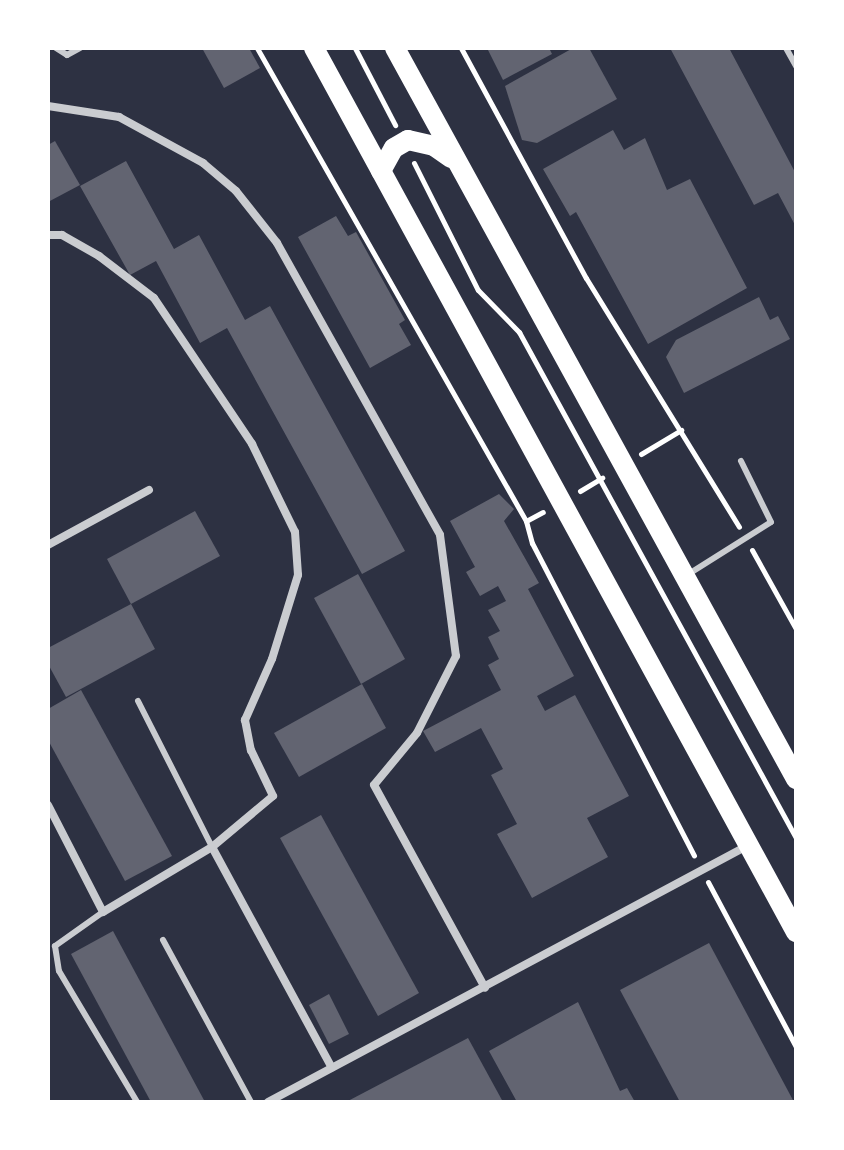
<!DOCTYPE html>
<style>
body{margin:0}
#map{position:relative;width:844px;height:1150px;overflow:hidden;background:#2d3142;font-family:"Times New Roman",serif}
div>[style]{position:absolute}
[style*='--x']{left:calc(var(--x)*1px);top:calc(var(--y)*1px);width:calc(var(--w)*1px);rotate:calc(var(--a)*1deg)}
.building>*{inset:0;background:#626471}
.path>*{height:5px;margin:-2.5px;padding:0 2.5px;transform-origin:2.5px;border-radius:2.5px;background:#fff}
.service>*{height:6px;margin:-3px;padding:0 3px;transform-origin:3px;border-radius:3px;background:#caccd0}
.minor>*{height:8px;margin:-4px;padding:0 4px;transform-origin:4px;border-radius:4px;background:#caccd0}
.primary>*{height:20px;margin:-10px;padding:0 10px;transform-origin:10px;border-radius:10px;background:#fff}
span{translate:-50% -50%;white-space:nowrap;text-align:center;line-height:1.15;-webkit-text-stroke:8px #fff;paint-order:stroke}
.frame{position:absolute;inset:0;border:50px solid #fff;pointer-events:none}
</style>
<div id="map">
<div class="building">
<div style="clip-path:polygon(202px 48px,249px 48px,260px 68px,224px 88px)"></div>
<div style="clip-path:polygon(487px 48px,549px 48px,552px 54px,503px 80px)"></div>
<div style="clip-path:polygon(573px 48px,589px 48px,617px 99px,537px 143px,522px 140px,505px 86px)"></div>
<div style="clip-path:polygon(670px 48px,729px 48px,796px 174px,796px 227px,778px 193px,754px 205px)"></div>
<div style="clip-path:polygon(613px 130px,624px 150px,645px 138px,667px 190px,690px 179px,747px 288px,648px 344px,576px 212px,570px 216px,543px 169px)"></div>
<div style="clip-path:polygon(55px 141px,80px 185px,48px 202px,48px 145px)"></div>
<div style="clip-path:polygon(126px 161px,174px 249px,199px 235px,245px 320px,270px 306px,405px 551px,362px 574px,227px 328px,200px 343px,156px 261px,130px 275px,80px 186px)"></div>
<div style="clip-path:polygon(336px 216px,348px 236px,356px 232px,405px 320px,399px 324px,411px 345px,370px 368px,298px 237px)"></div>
<div style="clip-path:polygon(759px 297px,770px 320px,778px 316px,790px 339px,684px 393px,666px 357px,676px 340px)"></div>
<div style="clip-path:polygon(499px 494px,514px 509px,504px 521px,539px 583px,528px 589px,574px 676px,537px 696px,545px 711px,575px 695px,629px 796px,587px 818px,608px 857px,532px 898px,497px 834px,517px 824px,491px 775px,503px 769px,481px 728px,435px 752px,423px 731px,501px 690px,488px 665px,499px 659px,488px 637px,500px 631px,488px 610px,506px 601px,498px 586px,480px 596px,466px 572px,475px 567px,450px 521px)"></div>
<div style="clip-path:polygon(195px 511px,220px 556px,131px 604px,107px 559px)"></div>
<div style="clip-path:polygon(358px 574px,405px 659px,361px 684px,314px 598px)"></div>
<div style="clip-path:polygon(131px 604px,155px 649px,66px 697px,48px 664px,48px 648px)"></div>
<div style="clip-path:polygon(362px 684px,386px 728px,299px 777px,274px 733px)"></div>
<div style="clip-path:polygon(81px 690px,172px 856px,125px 881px,48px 740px,48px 709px)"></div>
<div style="clip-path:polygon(321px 815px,419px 993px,378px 1016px,280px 838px)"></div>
<div style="clip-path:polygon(113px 931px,205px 1102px,151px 1102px,71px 954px)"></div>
<div style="clip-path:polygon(709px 943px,794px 1102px,680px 1102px,620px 990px)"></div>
<div style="clip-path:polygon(329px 994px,349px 1034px,329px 1044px,309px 1005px)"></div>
<div style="clip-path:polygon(578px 1002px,620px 1091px,627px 1088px,635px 1102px,517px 1102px,489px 1051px)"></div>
<div style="clip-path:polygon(468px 1038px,503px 1102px,346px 1102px)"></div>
</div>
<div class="path">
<div style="--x:257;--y:48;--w:544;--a:60.37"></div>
<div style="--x:526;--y:521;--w:23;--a:75"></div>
<div style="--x:532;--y:543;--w:352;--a:62.6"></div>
<div style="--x:355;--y:48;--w:87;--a:62.5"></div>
<div style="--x:461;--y:48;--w:262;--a:61.5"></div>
<div style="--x:586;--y:278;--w:292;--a:58.4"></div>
<div style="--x:414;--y:163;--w:142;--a:63.3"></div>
<div style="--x:478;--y:290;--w:59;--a:45.7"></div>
<div style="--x:519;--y:332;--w:577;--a:61.3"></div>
<div style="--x:641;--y:454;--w:47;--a:-31"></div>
<div style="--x:580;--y:491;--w:26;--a:-31"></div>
<div style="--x:526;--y:521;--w:19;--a:-28"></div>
<div style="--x:752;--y:550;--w:90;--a:60.9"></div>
<div style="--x:708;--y:882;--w:187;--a:61.9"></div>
</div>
<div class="service">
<div style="--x:56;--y:48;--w:13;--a:32"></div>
<div style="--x:67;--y:55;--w:15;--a:-28"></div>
<div style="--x:786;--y:48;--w:21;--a:61"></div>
<div style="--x:687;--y:575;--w:99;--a:-32.2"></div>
<div style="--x:771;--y:522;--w:68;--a:-116.2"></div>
<div style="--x:138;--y:701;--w:164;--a:63.1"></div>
<div style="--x:103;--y:912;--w:59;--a:144.7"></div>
<div style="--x:55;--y:946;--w:25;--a:81"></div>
<div style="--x:59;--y:971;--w:152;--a:59.2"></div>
<div style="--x:163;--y:940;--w:184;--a:61.5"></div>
</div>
<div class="minor">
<div style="--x:48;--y:106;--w:72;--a:8.8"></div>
<div style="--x:119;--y:117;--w:96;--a:28.7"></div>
<div style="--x:203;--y:163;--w:43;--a:40.3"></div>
<div style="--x:236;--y:191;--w:66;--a:51.7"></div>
<div style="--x:277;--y:243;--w:334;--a:60.8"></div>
<div style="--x:440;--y:535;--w:122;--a:82.5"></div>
<div style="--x:456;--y:656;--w:86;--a:116.9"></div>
<div style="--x:417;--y:733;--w:67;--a:129.6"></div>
<div style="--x:374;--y:785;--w:231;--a:61.3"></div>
<div style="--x:48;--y:235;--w:14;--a:0"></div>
<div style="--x:62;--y:235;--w:43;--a:29.6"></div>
<div style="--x:99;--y:256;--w:69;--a:37.4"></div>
<div style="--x:154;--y:298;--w:176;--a:56.1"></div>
<div style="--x:252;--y:444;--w:98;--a:64"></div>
<div style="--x:295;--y:532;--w:43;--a:86"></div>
<div style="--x:298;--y:575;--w:88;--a:107.2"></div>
<div style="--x:272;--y:659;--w:67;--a:113.9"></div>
<div style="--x:245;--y:720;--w:31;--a:79"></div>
<div style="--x:251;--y:750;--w:51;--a:64.4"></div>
<div style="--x:273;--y:796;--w:80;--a:140.1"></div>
<div style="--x:212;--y:847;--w:127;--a:149.2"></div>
<div style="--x:103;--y:912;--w:120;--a:-117.2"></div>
<div style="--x:48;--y:545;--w:115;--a:-28.6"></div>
<div style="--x:212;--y:847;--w:251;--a:61.5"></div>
<div style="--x:268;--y:1102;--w:543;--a:-28.12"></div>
</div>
<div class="primary">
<div style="--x:314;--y:48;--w:1007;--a:61.4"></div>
<div style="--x:395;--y:48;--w:834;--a:61.25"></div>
<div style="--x:381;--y:171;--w:26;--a:-61"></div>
<div style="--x:394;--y:148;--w:16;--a:-30"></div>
<div style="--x:408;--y:140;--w:27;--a:13"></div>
<div style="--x:434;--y:146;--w:21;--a:35"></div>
</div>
<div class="frame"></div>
</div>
